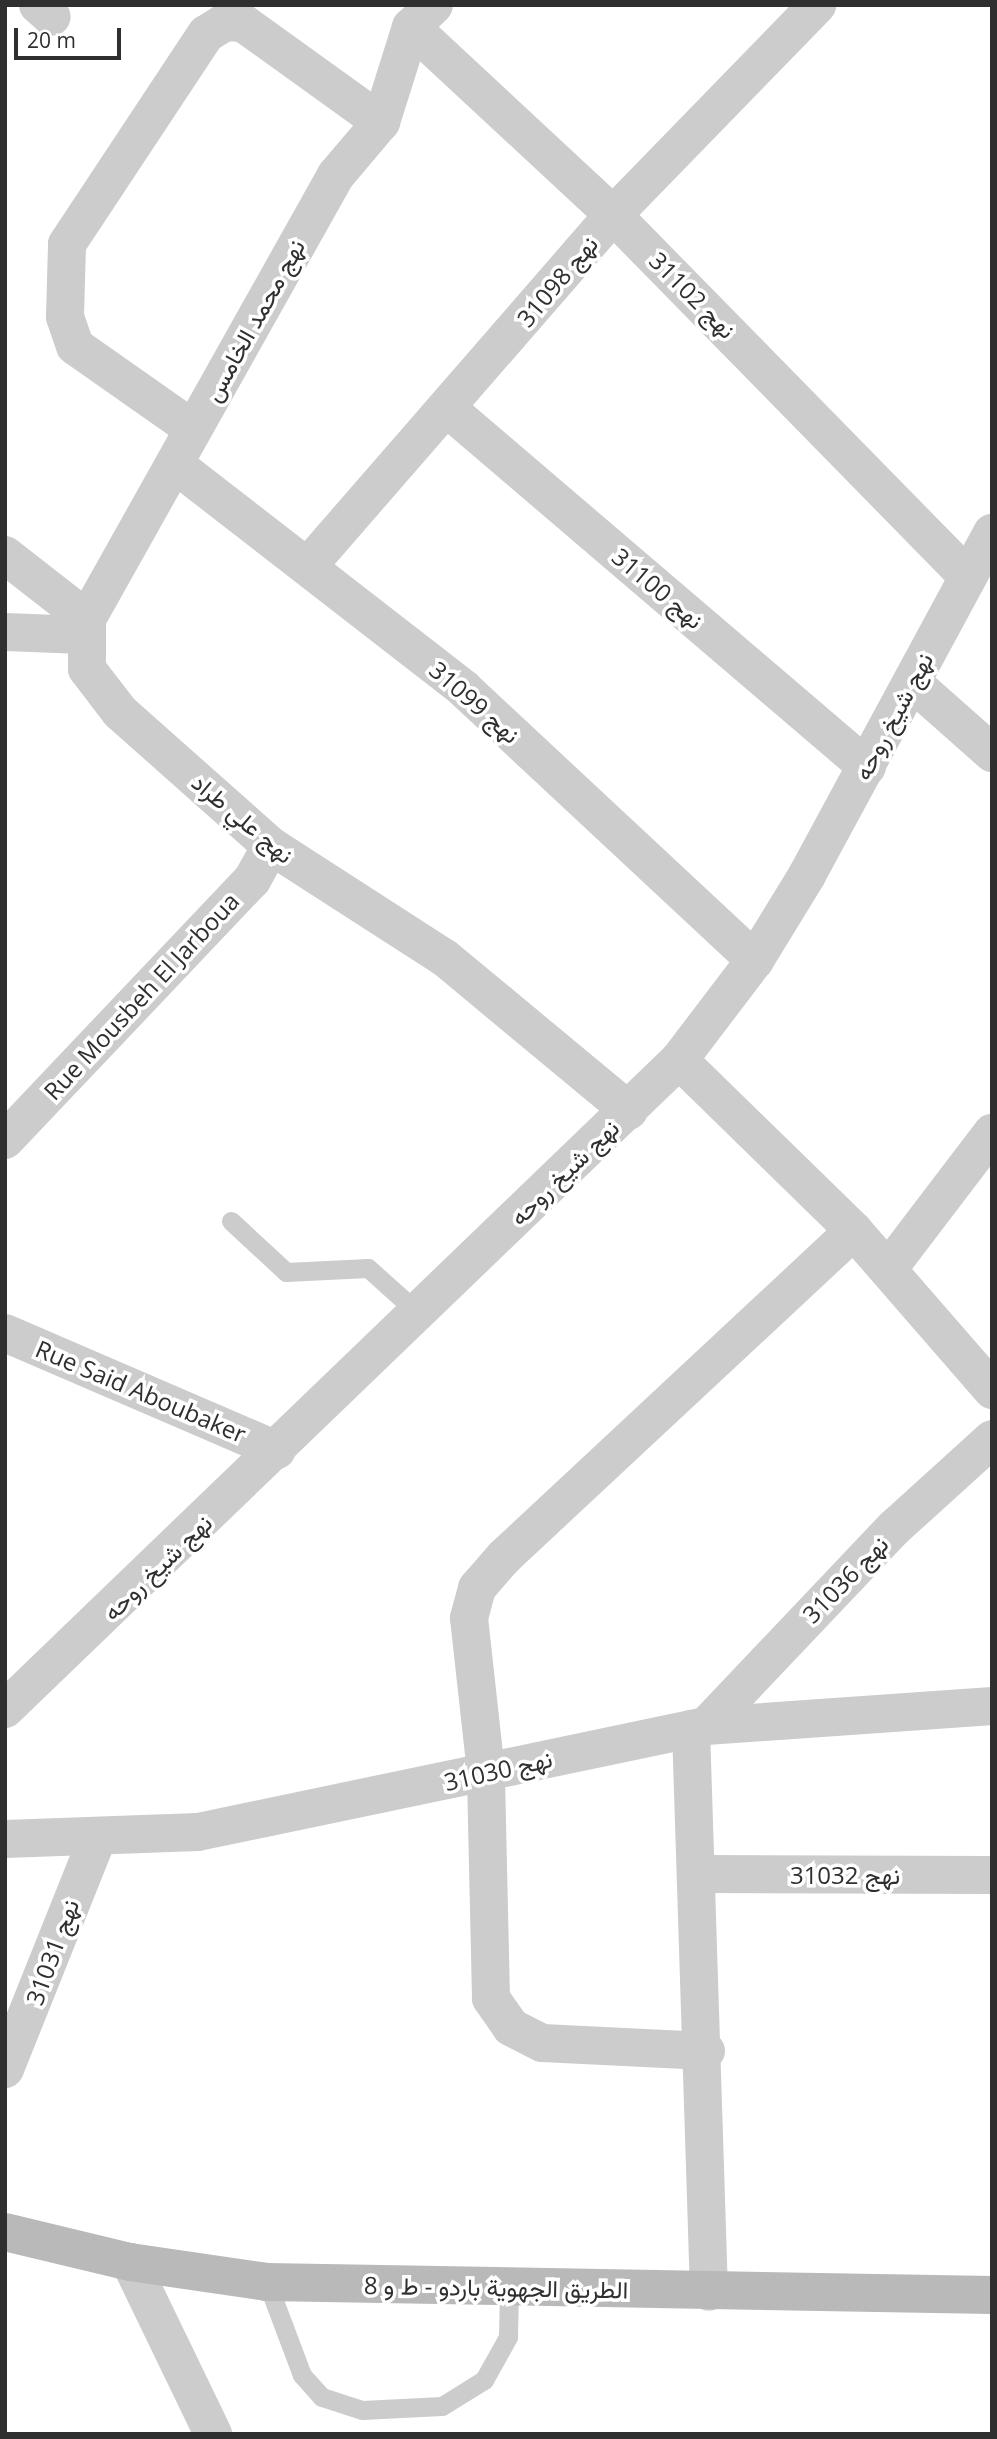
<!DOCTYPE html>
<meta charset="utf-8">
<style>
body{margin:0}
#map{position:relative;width:997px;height:2439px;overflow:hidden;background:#fff;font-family:"Open Sans",Vazirmatn,sans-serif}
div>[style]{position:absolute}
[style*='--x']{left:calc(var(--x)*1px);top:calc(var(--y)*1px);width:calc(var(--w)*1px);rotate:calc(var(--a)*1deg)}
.service>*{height:19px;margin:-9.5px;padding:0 9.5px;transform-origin:9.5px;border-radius:9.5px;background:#ccc}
.minor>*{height:38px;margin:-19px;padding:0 19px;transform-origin:19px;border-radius:19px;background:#ccc}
.secondary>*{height:38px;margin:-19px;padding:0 19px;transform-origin:19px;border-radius:19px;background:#b9b9b9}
span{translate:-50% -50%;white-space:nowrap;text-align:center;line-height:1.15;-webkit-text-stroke:7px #fff;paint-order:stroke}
.street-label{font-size:24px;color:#2f2f2f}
.frame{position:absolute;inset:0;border:7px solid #2f2f2f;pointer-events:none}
.scale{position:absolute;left:14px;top:28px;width:107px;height:32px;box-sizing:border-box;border:4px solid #2f2f2f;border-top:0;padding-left:9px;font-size:21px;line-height:24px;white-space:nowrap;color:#2f2f2f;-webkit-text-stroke:5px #fff;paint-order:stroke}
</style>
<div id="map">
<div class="service">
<div style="--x:231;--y:1221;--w:75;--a:42.8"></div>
<div style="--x:286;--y:1272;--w:82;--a:-2.8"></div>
<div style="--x:368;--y:1268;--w:66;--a:41.9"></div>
<div style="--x:267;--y:2282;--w:99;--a:69.4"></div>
<div style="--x:302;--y:2375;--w:30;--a:48"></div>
<div style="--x:322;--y:2397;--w:42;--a:18"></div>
<div style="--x:362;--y:2410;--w:80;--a:-2.9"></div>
<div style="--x:442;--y:2406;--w:49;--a:-31.8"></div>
<div style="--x:484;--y:2380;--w:49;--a:-60.8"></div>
<div style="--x:508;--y:2337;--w:49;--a:-88.8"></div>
</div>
<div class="minor">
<div style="--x:38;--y:5;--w:18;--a:41"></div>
<div style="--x:434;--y:5;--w:32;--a:136"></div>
<div style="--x:411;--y:27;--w:100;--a:107.5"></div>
<div style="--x:381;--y:122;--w:70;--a:130.3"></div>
<div style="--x:336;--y:175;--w:509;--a:119.28"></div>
<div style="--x:87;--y:619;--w:50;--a:90"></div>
<div style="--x:87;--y:669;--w:54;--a:52.5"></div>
<div style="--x:120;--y:712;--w:202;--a:41.6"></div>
<div style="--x:271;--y:846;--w:207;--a:32.8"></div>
<div style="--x:445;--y:958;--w:239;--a:39.7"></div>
<div style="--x:411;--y:27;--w:276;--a:42.9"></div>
<div style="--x:613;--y:215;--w:503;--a:45.56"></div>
<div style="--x:448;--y:409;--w:551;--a:40.51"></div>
<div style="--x:193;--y:429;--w:144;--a:-144.9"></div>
<div style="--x:75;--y:346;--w:31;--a:-109"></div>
<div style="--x:65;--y:317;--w:73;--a:-88.4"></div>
<div style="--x:67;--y:244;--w:252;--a:-56.5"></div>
<div style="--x:206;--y:34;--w:22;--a:-32"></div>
<div style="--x:225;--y:22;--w:18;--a:3"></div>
<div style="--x:243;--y:23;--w:170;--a:35.7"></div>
<div style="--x:177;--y:466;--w:363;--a:37.8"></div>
<div style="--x:464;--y:689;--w:398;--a:43"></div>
<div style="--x:5;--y:555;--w:104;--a:38"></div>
<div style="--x:308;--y:566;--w:465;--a:-49"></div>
<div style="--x:613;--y:215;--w:293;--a:-45.8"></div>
<div style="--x:5;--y:632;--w:79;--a:2.2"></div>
<div style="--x:913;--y:683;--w:106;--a:41.5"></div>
<div style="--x:679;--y:1060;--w:245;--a:44.3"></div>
<div style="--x:854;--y:1231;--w:211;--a:49"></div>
<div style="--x:5;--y:1140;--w:359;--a:-46.5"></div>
<div style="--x:252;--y:880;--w:39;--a:-61"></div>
<div style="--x:889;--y:1268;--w:170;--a:-52.7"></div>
<div style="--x:5;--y:1333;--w:296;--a:23.3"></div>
<div style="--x:5;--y:1709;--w:936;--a:-43.92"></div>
<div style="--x:679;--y:1060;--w:126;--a:-52.8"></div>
<div style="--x:755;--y:960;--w:100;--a:-58.5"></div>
<div style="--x:807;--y:875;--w:389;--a:-61.6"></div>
<div style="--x:706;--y:1726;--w:273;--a:-46.5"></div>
<div style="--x:894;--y:1528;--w:132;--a:-42.2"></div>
<div style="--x:691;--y:1729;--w:563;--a:88.17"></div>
<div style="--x:5;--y:1839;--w:193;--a:-2.1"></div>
<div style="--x:198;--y:1832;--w:519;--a:-11.79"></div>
<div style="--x:706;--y:1726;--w:287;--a:-4"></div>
<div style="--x:698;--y:1874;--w:294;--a:0.2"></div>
<div style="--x:706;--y:2051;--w:164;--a:-177.2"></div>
<div style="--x:542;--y:2043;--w:35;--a:-153"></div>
<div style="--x:511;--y:2027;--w:35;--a:-125"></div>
<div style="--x:491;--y:1998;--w:226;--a:-91.3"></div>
<div style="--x:486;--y:1772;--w:155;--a:-96.3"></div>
<div style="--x:469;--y:1618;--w:31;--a:-75"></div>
<div style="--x:477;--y:1588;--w:41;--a:-48.9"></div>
<div style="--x:504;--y:1557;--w:478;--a:-43"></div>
<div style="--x:5;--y:2069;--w:248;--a:-68.2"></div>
<div style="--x:130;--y:2262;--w:191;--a:64.2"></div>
</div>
<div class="secondary">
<div style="--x:5;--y:2232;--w:129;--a:13.5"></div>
<div style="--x:130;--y:2262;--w:138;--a:8.3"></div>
<div style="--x:267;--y:2282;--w:725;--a:1.03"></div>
</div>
<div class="street-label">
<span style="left:557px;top:281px;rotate:-50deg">نهج 31098</span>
<span style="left:693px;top:295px;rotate:45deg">نهج 31102</span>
<span style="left:254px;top:320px;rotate:-61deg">نهج محمد الخامس</span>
<span style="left:658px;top:588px;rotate:40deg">نهج 31100</span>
<span style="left:475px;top:702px;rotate:41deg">نهج 31099</span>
<span style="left:893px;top:716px;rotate:-62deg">نهج شيخ روحه</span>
<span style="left:243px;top:818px;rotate:40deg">نهج علي طراد</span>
<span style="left:141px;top:996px;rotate:-47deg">Rue Mousbeh El Jarboua</span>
<span style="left:564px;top:1172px;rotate:-44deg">نهج شيخ روحه</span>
<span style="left:141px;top:1391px;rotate:23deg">Rue Said Aboubaker</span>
<span style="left:157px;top:1567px;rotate:-44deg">نهج شيخ روحه</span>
<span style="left:845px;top:1579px;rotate:-46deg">نهج 31036</span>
<span style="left:498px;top:1770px;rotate:-13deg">نهج 31030</span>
<span style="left:845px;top:1875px">نهج 31032</span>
<span style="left:52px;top:1952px;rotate:-70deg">نهج 31031</span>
<span style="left:496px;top:2287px;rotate:1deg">الطريق الجهوية باردو - ط و 8</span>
</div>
<div class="frame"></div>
<div class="scale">20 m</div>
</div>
